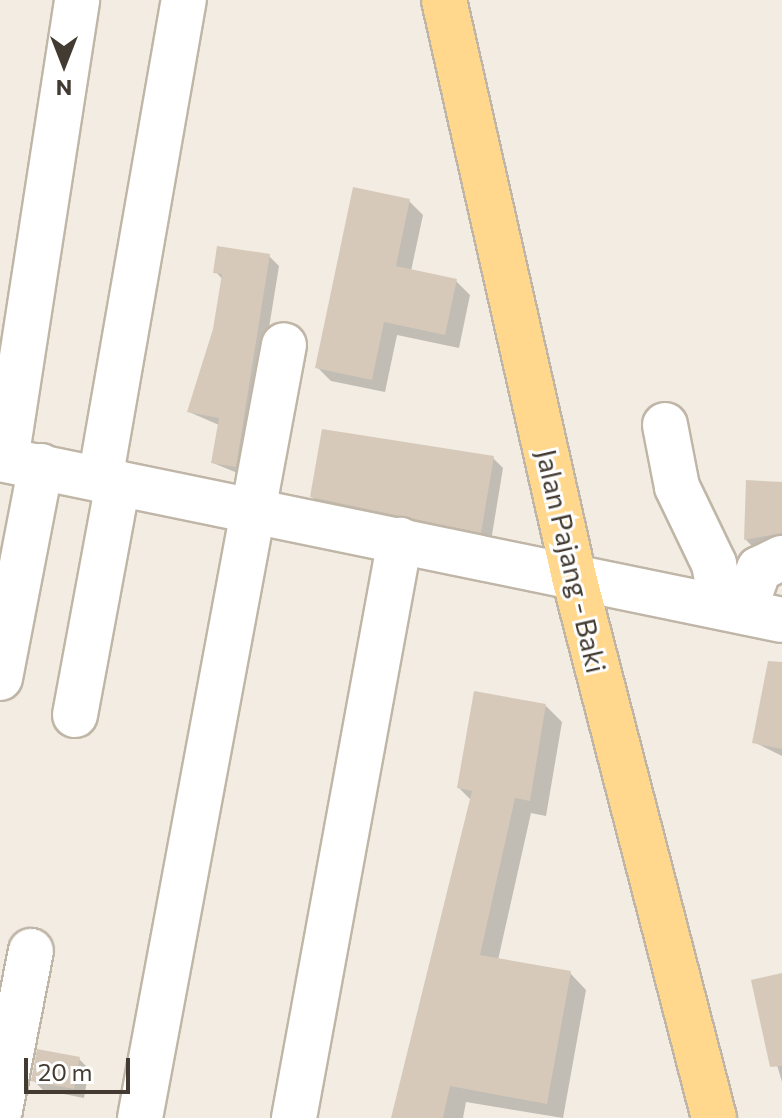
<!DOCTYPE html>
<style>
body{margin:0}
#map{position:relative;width:782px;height:1118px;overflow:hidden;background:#f2ece2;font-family:Commissioner,sans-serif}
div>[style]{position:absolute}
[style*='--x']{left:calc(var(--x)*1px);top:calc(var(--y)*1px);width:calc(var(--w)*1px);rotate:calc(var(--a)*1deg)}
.shadow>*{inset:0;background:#0003}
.building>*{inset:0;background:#d7c9ba}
.roads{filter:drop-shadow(2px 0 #c0b6a7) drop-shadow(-2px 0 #c0b6a7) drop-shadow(0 2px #c0b6a7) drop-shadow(0 -2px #c0b6a7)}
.minor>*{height:44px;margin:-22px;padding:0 22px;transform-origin:22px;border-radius:22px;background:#fff}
.major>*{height:44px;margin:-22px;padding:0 22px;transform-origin:22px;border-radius:22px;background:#ffd78d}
span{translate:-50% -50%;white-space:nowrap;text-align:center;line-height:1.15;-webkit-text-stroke:6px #fff;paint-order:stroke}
.street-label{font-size:28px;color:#433b32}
.north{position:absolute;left:24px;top:24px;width:80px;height:80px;-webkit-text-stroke:6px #fff;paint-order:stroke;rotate:180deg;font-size:22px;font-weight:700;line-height:32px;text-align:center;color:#433b32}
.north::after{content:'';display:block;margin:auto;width:28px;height:36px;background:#433b32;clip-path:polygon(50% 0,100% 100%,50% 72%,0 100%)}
.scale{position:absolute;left:24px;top:1058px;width:106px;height:36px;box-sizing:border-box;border:4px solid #433b32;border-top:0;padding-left:10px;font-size:24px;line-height:28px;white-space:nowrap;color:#433b32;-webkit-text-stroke:6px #fff;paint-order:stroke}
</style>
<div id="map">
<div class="shadow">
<div style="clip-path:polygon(409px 201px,423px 215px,411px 271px,456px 281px,470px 295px,459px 348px,397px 335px,385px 392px,331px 381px,317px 367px)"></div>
<div style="clip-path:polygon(269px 256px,279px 266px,245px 476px,213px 463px,219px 425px,189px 412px,215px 329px,223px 280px,216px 272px)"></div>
<div style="clip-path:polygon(493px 458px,503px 468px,491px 541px,322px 507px,312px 497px)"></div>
<div style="clip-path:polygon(748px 482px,782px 484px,782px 550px,760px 554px,746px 540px)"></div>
<div style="clip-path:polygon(782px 698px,782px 756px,754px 742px)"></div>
<div style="clip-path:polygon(546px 706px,562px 722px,546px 816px,531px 813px,498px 960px,570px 973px,586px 990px,563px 1118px,466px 1102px,463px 1118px,394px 1118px,471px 800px,459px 788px)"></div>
<div style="clip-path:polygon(782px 975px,782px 1082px,753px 982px)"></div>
<div style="clip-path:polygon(79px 1059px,89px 1069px,84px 1098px,43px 1090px,33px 1080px)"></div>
</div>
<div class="building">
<div style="clip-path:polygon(353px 187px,410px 199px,396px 266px,457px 279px,445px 335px,384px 322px,372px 380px,315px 368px)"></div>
<div style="clip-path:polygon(217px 246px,270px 254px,236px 467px,211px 463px,219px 418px,187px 412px,213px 329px,222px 274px,213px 273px)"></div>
<div style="clip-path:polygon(322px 429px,494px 456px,481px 533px,310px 497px)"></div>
<div style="clip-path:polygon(746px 480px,782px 482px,782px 533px,744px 540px)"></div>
<div style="clip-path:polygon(768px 661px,782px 662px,782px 749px,752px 743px)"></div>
<div style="clip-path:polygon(474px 691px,546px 704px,530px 801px,515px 798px,480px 955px,571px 971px,547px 1104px,450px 1086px,443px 1118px,391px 1118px,472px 791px,457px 788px)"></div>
<div style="clip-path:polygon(782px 973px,782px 1066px,770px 1067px,751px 980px)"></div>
<div style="clip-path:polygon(37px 1049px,80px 1057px,74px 1089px,31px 1081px)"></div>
</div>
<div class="roads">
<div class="minor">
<div style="--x:665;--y:425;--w:63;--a:79"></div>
<div style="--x:677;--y:487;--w:85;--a:64.3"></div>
<div style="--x:714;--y:564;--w:42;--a:79"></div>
<div style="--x:0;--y:459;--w:798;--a:11.63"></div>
<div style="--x:6;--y:460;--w:465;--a:-81.2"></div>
<div style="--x:100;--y:480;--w:487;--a:-80.1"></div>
<div style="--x:744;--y:611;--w:45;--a:-70.3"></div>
<div style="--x:759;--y:569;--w:25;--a:-26"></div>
<div style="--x:0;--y:678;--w:216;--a:-79.1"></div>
<div style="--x:75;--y:715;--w:236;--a:-79.5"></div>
<div style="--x:0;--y:1110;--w:162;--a:-79"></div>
<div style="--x:140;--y:1118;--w:786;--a:-79.45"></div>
<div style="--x:294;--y:1118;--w:588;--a:-79.61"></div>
</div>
<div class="major">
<div style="--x:444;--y:0;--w:591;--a:77.3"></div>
<div style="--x:574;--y:577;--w:559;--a:75.49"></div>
</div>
</div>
<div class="street-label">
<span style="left:572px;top:561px;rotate:77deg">Jalan Pajang - Baki</span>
</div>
<div class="north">N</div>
<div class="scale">20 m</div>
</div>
